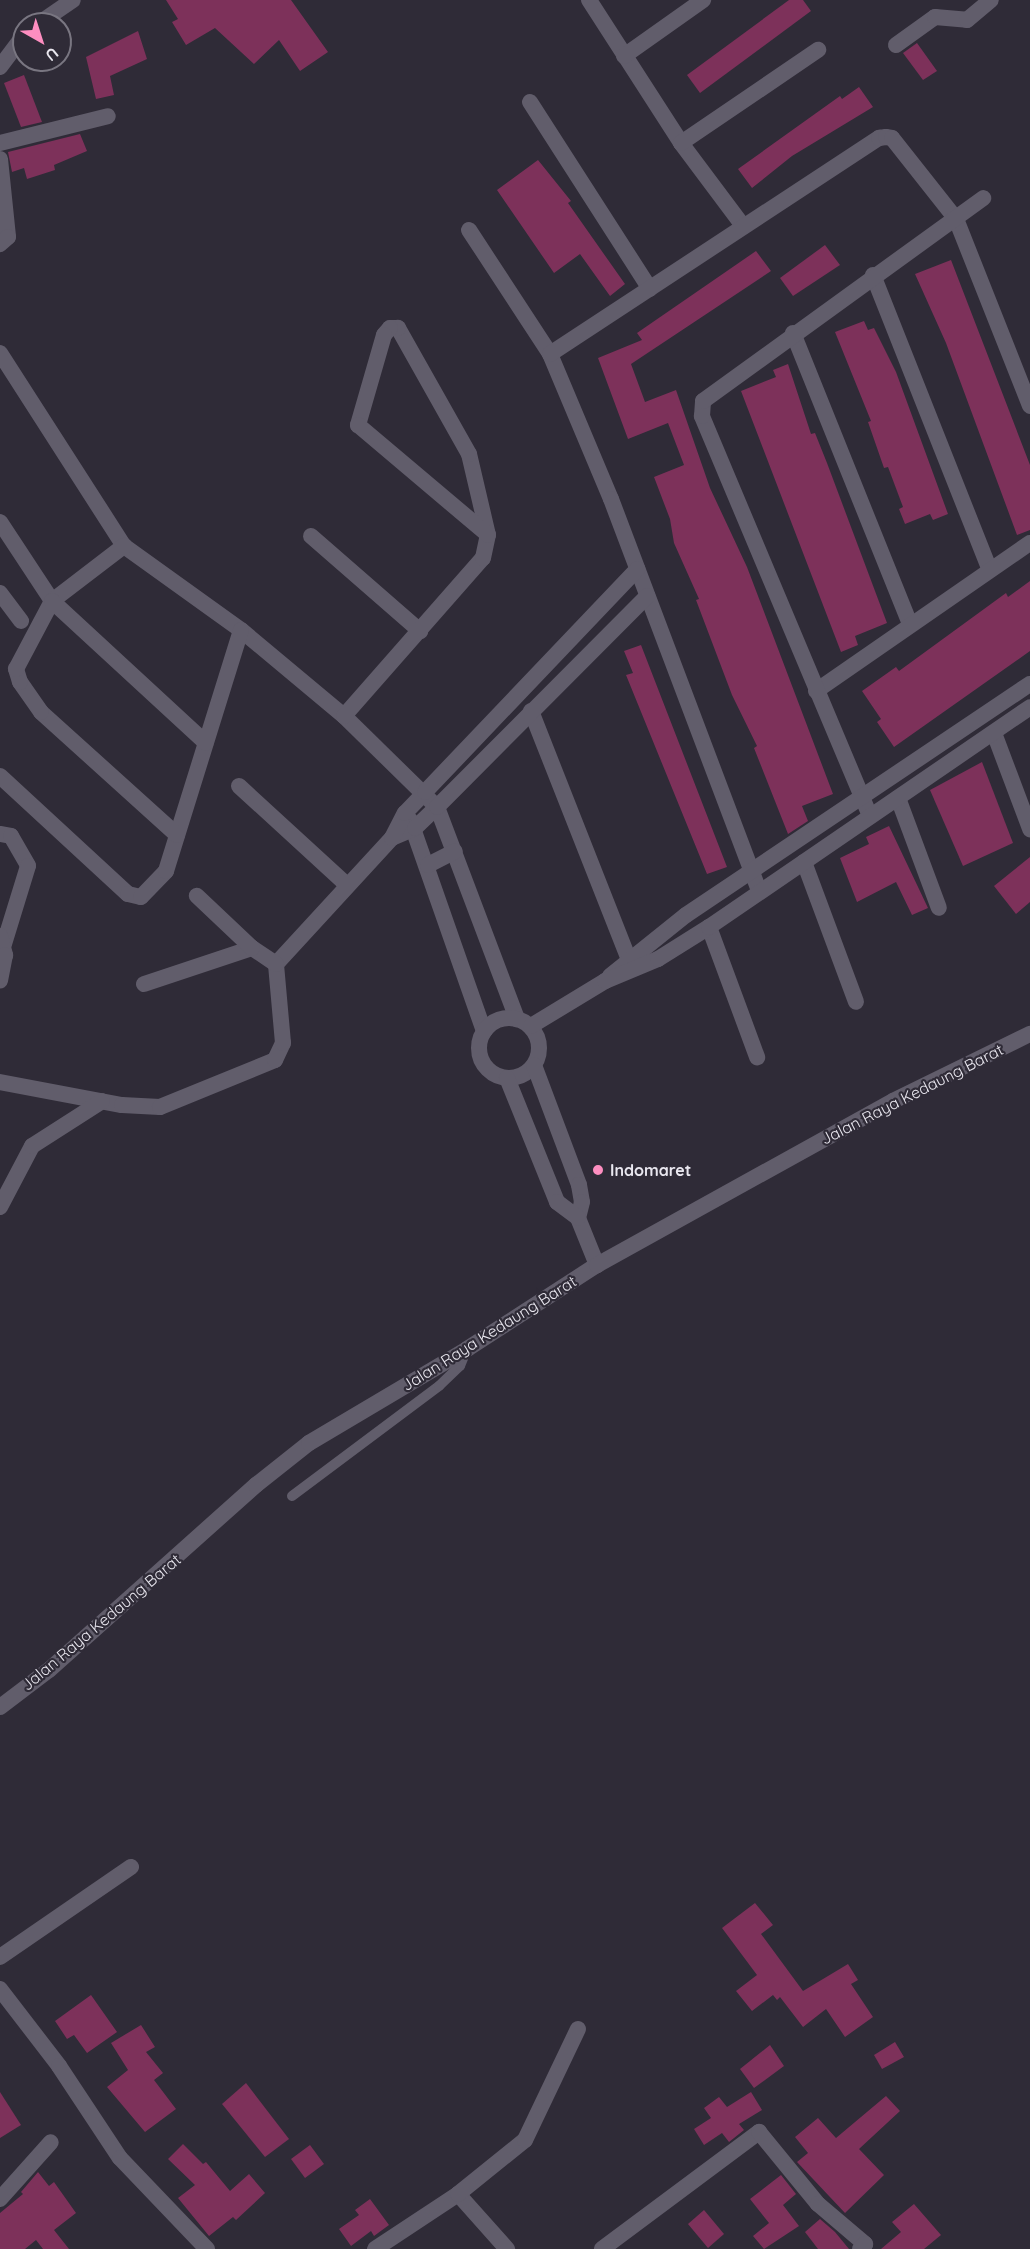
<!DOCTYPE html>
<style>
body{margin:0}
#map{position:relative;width:1030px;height:2249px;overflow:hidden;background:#2f2b37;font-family:Quicksand,sans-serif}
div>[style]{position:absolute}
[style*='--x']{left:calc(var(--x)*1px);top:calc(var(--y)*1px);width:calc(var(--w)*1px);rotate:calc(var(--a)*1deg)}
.building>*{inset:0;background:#7d315a}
.service>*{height:10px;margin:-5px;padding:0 5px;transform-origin:5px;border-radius:5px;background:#615d6b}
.minor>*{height:16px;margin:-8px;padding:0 8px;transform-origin:8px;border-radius:8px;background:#615d6b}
.minor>.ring{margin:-8px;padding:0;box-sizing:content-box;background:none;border:16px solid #615d6b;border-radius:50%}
.tertiary>*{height:16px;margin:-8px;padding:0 8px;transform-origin:8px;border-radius:8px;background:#615d6b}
.dots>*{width:16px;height:16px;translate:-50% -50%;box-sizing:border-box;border:3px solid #2f2b37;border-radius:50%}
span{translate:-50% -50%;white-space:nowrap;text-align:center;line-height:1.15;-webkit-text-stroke:4.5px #2f2b37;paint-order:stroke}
.street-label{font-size:16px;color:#e9e7ef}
.poi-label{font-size:16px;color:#e9e7ef;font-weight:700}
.left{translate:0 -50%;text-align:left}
.north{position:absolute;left:12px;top:12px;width:60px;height:60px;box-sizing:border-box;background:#2f2b37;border:2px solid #797681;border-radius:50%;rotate:141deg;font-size:16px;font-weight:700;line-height:24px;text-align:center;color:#e9e7ef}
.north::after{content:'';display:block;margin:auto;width:21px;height:27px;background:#fd8ec0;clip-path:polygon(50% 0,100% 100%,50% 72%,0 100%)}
</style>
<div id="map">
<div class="building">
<div style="clip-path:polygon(166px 0,291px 0,328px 52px,300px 71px,279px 40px,254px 64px,215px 28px,186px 45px,172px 22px,178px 19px)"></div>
<div style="clip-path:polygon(789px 0,803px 0,811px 11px,700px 93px,687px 75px)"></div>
<div style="clip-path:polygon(138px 31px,147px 59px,110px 76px,114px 95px,96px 99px,86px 57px)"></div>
<div style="clip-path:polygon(917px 43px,937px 71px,923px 80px,903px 53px)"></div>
<div style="clip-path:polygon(24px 75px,42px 122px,21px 127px,4px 83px)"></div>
<div style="clip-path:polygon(859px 87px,873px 107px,792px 156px,752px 188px,738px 169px,840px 96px,842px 99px)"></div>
<div style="clip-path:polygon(80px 134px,87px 151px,54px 165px,55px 170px,27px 179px,24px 168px,12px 172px,8px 152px)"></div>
<div style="clip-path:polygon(538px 160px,571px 201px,568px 203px,625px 284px,610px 296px,580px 254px,554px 273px,497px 190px)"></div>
<div style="clip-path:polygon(825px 245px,840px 265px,793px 296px,780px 278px)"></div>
<div style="clip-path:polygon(756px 251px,771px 271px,631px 364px,645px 402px,676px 390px,710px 488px,747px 567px,833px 794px,802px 806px,808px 821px,788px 834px,754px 748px,757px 746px,732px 695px,696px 600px,699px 599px,674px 543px,670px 519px,654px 477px,684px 465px,668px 423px,628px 439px,598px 358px,642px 340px,637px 333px)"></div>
<div style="clip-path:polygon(951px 260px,1030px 465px,1030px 530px,1017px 535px,946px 343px,915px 274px)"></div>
<div style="clip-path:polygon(864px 321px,868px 330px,874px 328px,896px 372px,948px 514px,933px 520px,930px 514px,905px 524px,899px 509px,903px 507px,888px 467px,884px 468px,868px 422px,871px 421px,835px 332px)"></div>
<div style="clip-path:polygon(788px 364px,811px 434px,815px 433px,827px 463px,887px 623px,855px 636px,858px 645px,841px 652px,741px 391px,776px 377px,773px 370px)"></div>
<div style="clip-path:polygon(1030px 581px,1030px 651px,894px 747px,877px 722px,881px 719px,862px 691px,896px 667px,899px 671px,1006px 593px,1008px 597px)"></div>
<div style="clip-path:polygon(641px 645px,727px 867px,707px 874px,626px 675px,633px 673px,624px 651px)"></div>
<div style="clip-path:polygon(982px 762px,1013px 843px,963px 866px,930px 790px)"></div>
<div style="clip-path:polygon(889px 826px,928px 908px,912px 915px,896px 882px,857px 902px,840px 858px,869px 844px,866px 837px)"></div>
<div style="clip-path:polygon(1030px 857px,1030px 902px,1016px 914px,994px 886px)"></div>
<div style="clip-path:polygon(755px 1903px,773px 1925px,761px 1934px,803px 1991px,848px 1964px,858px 1980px,851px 1984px,873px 2017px,845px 2037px,826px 2009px,803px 2027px,780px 1997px,777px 2000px,773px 1995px,752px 2011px,736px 1991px,757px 1975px,722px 1928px)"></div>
<div style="clip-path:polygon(91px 1995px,117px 2032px,87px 2053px,74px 2035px,67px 2039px,55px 2021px)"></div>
<div style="clip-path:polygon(141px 2025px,155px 2047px,146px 2052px,163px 2073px,154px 2080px,176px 2109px,145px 2132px,107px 2087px,128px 2070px,111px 2043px)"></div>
<div style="clip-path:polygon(895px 2042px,904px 2057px,882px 2069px,874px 2055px)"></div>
<div style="clip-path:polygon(770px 2045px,784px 2066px,754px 2088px,740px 2069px)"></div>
<div style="clip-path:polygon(246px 2083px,289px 2139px,265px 2157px,222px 2104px)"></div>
<div style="clip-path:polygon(0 2092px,21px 2125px,0 2138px)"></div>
<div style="clip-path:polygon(751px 2092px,762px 2110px,739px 2124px,744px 2130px,729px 2142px,722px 2133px,704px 2145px,694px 2129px,711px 2118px,704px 2108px,719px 2097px,727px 2107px)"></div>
<div style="clip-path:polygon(886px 2096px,900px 2111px,859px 2149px,884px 2175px,845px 2213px,797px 2162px,808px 2153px,795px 2137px,818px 2118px,836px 2138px)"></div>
<div style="clip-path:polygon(183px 2144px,203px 2164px,206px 2162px,230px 2191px,249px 2174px,265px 2193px,236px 2220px,233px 2217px,209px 2236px,178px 2198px,195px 2185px,168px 2159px)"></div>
<div style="clip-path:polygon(310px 2145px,324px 2164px,305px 2178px,291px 2159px)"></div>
<div style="clip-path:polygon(38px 2172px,49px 2186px,54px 2182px,76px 2213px,54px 2230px,69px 2249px,43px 2249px,36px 2240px,25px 2249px,0 2249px,0 2213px,23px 2194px,21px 2192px)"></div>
<div style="clip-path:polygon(781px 2175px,796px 2194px,783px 2205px,799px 2226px,764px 2249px,753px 2236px,769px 2223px,750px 2199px)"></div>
<div style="clip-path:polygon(370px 2199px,389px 2225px,374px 2236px,371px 2231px,351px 2246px,339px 2229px,359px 2215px,355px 2210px)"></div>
<div style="clip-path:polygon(914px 2204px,941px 2235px,924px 2249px,881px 2249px,901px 2232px,892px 2222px)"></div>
<div style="clip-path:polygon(704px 2210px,724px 2234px,708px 2248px,688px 2224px)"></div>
<div style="clip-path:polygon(820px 2219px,835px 2232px,849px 2249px,818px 2249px,805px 2232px)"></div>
</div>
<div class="service">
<div style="--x:292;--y:1496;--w:184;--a:-36.8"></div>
<div style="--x:439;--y:1386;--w:29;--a:-44"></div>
<div style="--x:460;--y:1366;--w:18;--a:-68"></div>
</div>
<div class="minor">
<div style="--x:589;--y:0;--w:170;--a:57.2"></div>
<div style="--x:681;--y:143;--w:104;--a:53.2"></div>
<div style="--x:38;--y:24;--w:42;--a:-34.4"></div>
<div style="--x:896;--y:45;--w:48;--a:-35.7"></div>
<div style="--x:935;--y:17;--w:32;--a:5"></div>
<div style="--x:967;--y:20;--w:31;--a:-40"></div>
<div style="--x:624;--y:56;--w:97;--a:-35.3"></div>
<div style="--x:0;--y:67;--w:40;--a:-53"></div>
<div style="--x:530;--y:102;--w:222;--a:57.3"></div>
<div style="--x:0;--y:143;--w:111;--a:-14"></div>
<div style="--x:681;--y:143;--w:166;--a:-34.2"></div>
<div style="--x:0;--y:159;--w:78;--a:84.1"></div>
<div style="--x:8;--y:237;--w:11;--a:139"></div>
<div style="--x:469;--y:230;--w:148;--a:56.8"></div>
<div style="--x:550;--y:354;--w:157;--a:67.2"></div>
<div style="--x:611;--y:499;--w:418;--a:69.3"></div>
<div style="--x:873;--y:275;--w:317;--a:68.4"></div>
<div style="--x:793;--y:333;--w:314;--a:68.1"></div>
<div style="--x:0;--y:353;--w:229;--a:57.3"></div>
<div style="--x:124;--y:546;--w:144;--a:35.7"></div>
<div style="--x:241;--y:630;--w:134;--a:39.9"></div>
<div style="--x:344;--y:716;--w:130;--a:44.4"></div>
<div style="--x:437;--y:807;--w:227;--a:69.3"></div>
<div style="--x:550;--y:354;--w:394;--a:-33.3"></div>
<div style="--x:879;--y:138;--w:7;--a:-8"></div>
<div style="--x:886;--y:137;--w:6;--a:9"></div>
<div style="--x:892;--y:138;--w:103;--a:51.7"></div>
<div style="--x:956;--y:219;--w:201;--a:68.4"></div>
<div style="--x:0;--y:522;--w:95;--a:56.6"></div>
<div style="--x:52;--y:601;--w:91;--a:-37.4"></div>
<div style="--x:311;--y:536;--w:145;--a:41.1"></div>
<div style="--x:0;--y:593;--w:35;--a:53"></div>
<div style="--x:816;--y:691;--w:260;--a:-34.7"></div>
<div style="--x:531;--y:711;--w:275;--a:68.5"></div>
<div style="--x:344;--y:716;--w:210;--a:-48.7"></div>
<div style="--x:483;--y:558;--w:24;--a:-78"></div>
<div style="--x:488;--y:535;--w:83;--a:-103.2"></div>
<div style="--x:469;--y:454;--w:145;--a:-119.4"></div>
<div style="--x:398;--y:328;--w:8;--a:180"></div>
<div style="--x:390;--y:328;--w:9;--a:131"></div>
<div style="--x:384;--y:335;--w:94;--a:106.1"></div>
<div style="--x:358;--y:425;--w:170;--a:40.2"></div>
<div style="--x:994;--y:733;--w:103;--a:69.4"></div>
<div style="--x:0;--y:776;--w:174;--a:42.7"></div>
<div style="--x:128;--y:894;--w:13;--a:13"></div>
<div style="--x:141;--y:897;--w:36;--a:-46"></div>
<div style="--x:166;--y:871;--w:252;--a:-72.7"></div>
<div style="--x:239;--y:786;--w:147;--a:42.5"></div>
<div style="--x:898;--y:798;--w:117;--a:69.6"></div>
<div style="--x:870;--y:816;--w:434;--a:-112.8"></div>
<div style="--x:702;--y:416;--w:15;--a:-86"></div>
<div style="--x:703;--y:401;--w:346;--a:-35.9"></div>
<div style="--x:410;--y:820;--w:224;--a:70.7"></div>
<div style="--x:0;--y:834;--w:11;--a:10"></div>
<div style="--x:11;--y:836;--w:34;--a:60"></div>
<div style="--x:28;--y:866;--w:82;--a:107.1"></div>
<div style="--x:177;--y:835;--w:183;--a:-137.9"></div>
<div style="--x:41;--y:712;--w:37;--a:-125"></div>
<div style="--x:20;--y:682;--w:14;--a:-107"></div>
<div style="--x:16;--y:669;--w:77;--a:-62.1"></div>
<div style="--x:52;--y:601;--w:209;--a:42.7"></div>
<div style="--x:392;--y:838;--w:25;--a:-23"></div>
<div style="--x:415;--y:828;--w:30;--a:-44"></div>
<div style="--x:437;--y:807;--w:298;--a:-45.1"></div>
<div style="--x:804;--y:862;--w:149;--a:69.6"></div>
<div style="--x:428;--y:865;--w:30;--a:-27"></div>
<div style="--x:709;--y:927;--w:139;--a:69.7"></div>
<div style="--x:0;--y:936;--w:20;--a:75"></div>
<div style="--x:5;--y:955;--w:26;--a:101"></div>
<div style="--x:276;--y:964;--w:171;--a:-47.4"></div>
<div style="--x:392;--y:838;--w:28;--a:-63"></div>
<div style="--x:405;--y:813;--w:29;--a:-46"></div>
<div style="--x:425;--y:792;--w:308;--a:-46.4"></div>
<div style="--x:610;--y:976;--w:97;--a:-38.8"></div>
<div style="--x:686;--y:915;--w:414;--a:-33.9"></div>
<div style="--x:144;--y:984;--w:114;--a:-18.4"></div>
<div class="ring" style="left:479px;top:1018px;width:44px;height:44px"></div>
<div style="--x:531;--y:1026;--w:87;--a:-31.3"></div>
<div style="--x:605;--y:981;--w:57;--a:-22.5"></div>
<div style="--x:658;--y:959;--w:60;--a:-32.1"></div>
<div style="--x:709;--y:927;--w:389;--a:-34.4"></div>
<div style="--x:534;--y:1065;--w:128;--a:69.4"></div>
<div style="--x:579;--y:1185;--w:17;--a:80"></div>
<div style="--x:582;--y:1202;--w:16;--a:104"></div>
<div style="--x:578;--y:1218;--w:51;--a:68"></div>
<div style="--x:507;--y:1078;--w:134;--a:68"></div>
<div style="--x:557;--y:1202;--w:26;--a:37"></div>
<div style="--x:0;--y:1082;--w:124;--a:10.7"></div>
<div style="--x:122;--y:1105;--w:38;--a:3"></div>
<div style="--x:160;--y:1107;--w:124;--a:-22.2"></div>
<div style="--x:275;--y:1060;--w:19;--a:-65"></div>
<div style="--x:283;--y:1043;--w:79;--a:-95.1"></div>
<div style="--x:276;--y:964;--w:29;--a:-146"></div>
<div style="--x:252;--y:948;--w:76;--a:-136.6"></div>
<div style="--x:0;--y:1207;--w:69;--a:-62.3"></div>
<div style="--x:32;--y:1146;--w:83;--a:-32.7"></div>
<div style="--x:0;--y:1957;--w:159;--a:-34.5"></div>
<div style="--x:0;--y:1989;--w:97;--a:52.5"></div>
<div style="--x:59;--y:2066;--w:110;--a:56.5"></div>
<div style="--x:120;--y:2158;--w:126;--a:46.3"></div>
<div style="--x:458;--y:2194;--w:74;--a:48.3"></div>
<div style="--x:0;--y:2199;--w:76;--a:-48.2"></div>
<div style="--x:375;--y:2249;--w:100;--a:-33.5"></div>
<div style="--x:458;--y:2194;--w:86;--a:-38.9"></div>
<div style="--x:525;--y:2140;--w:123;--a:-64.5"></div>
<div style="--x:602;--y:2249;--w:196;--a:-36.7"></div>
<div style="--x:759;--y:2132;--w:93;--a:50.7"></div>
<div style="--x:818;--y:2204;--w:62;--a:40.4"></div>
<div style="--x:865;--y:2244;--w:7;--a:135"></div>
</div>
<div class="tertiary">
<div style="--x:0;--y:1707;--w:61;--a:-37.1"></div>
<div style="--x:49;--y:1670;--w:278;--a:-41.8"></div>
<div style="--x:256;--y:1485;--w:68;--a:-38.4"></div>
<div style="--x:309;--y:1443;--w:184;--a:-30.7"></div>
<div style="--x:467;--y:1349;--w:155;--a:-32.9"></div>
<div style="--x:597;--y:1265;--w:338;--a:-29"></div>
<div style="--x:893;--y:1101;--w:153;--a:-26.1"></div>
</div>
<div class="dots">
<div style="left:598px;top:1170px;background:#fd8ec0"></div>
</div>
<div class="street-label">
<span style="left:912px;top:1094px;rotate:-27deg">Jalan Raya Kedaung Barat</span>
<span style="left:489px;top:1333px;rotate:-32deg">Jalan Raya Kedaung Barat</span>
<span style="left:101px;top:1622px;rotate:-40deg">Jalan Raya Kedaung Barat</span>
</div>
<div class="poi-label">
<span class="left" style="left:610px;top:1170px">Indomaret</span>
</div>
<div class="north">U</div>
</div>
